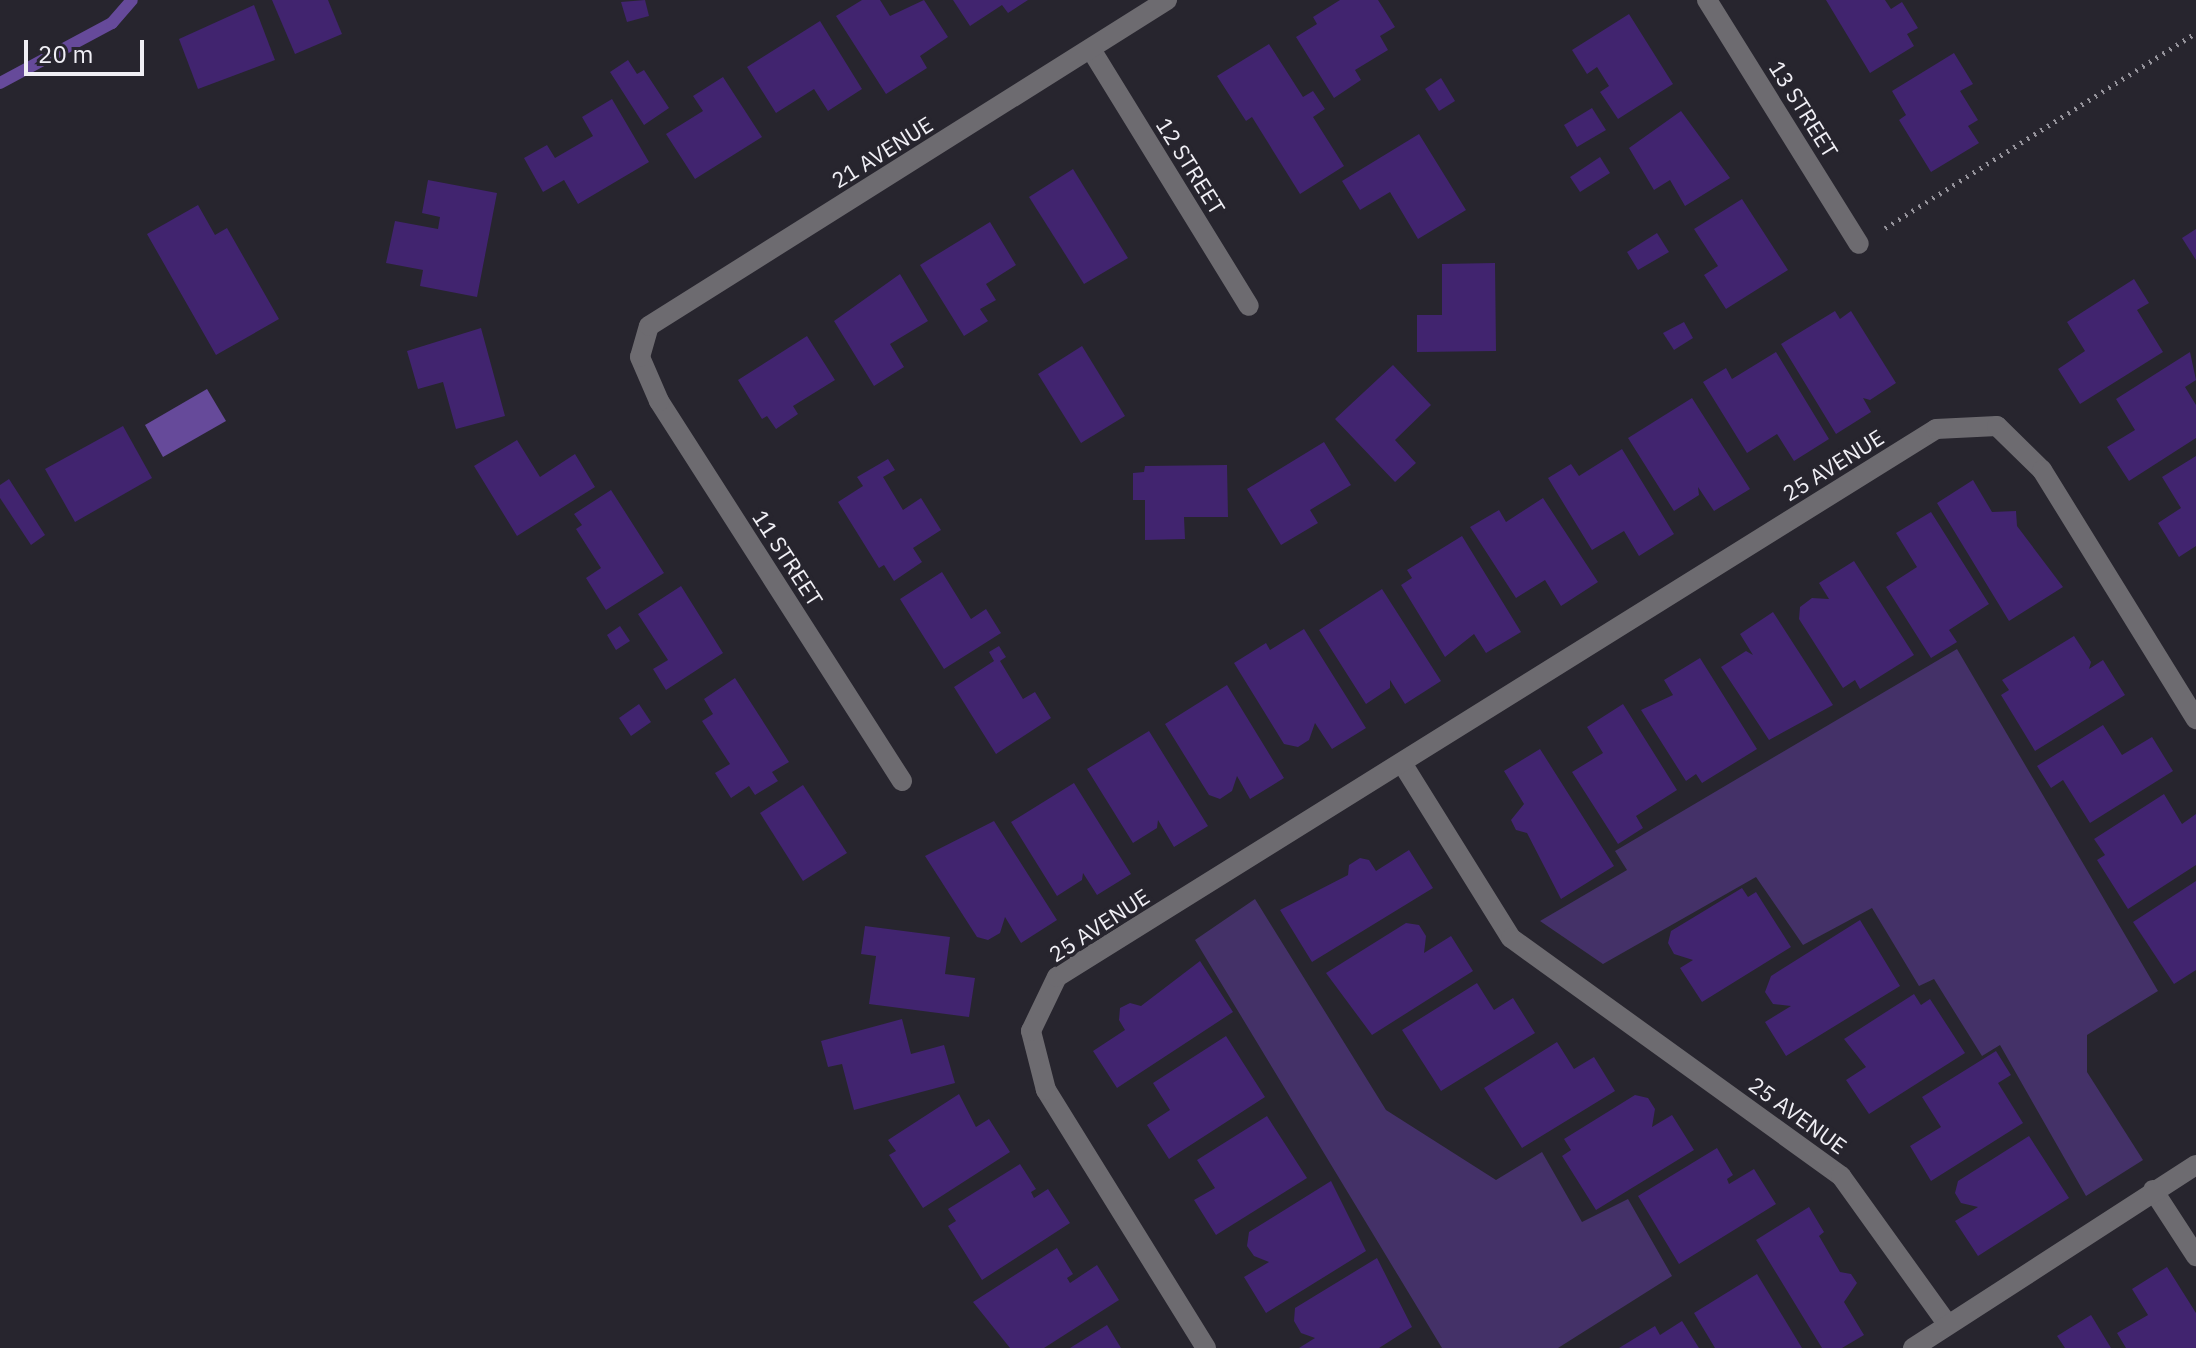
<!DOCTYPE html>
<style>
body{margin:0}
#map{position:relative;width:2196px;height:1348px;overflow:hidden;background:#27252e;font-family:"IBM Plex Sans",sans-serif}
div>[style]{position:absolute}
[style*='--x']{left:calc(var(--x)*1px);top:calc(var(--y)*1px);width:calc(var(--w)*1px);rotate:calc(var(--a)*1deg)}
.green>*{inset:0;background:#443168}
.water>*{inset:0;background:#664a9a}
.stream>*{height:12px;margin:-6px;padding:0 6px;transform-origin:6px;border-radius:6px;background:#664a9a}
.building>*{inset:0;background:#41246f}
.path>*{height:5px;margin-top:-2.5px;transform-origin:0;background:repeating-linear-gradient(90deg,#95939b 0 2px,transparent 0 8px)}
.minor>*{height:20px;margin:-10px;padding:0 10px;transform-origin:10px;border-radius:10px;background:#6d6b70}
span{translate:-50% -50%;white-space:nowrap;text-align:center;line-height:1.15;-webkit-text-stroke:7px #27252e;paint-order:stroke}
.street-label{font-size:22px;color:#f0eff5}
.scale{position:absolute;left:24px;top:40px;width:120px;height:36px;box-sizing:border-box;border:4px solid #f0eff5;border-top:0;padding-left:10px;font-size:24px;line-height:28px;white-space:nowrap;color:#f0eff5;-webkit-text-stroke:6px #27252e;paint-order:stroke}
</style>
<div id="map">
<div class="green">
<div style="clip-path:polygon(1957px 649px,2158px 991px,2087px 1035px,2087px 1072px,2143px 1160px,2086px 1196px,2000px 1045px,1982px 1056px,1934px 979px,1919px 986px,1872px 908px,1803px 945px,1756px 877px,1603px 964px,1540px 921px,1627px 870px,1615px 851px)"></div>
<div style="clip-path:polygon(1255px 899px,1386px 1110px,1496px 1180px,1542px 1152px,1582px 1222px,1628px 1199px,1672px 1276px,1558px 1348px,1442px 1348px,1195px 940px)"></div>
</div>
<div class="water">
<div style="clip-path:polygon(207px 389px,226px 421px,163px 457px,145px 425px)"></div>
</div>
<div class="stream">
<div style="--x:0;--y:83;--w:127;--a:-28.2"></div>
<div style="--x:112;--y:23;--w:30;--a:-49"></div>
</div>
<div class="building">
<div style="clip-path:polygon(272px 0,328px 0,342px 34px,295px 54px)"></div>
<div style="clip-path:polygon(645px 0,649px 16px,627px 22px,621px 2px)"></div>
<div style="clip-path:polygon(862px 0,880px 0,890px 16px,924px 0,948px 37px,920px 56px,927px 68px,886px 94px,836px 16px)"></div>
<div style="clip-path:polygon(953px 0,1028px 0,1008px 13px,1002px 5px,970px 26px)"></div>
<div style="clip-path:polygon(1340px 0,1378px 0,1395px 27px,1380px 36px,1388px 50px,1355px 70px,1361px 80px,1334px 98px,1296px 37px,1317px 24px,1313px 17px)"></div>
<div style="clip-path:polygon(1826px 0,1885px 0,1891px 9px,1902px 2px,1918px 28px,1907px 34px,1914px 46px,1870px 73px)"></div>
<div style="clip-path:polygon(254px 5px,275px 60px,198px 89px,179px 39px)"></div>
<div style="clip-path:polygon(1629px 14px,1673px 84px,1618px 119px,1600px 92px,1609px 86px,1597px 67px,1587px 74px,1572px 50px)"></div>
<div style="clip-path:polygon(820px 21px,862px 89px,828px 111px,814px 89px,776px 113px,747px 67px)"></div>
<div style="clip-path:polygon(1269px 44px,1303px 97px,1313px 91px,1325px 109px,1313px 117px,1344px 166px,1300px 194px,1252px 117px,1246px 121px,1217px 76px)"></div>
<div style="clip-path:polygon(1954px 53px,1973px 84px,1960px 91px,1978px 120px,1968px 126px,1979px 143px,1931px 172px,1899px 120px,1906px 115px,1892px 91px)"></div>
<div style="clip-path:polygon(628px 60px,637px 74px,644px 70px,669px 108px,644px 125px,610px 72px)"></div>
<div style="clip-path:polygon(723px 77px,762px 137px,695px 179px,666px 134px,703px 111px,693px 96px)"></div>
<div style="clip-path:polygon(1441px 78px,1455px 101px,1439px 111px,1425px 89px)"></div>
<div style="clip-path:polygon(612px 99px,649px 162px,578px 204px,564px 180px,543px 192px,524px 158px,547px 145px,555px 158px,593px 136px,582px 117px)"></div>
<div style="clip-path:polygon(1592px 108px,1606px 130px,1577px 147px,1564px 125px)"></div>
<div style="clip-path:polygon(1681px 111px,1730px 178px,1685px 206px,1670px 180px,1654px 190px,1629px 148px)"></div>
<div style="clip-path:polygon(1419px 134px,1466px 210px,1418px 239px,1390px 192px,1360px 210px,1342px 181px)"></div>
<div style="clip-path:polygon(1600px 157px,1610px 173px,1580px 192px,1570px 177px)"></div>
<div style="clip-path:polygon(1073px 169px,1128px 258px,1084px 284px,1029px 197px)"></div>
<div style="clip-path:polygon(428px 180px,497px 193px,477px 297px,420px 286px,423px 270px,386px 263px,395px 221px,438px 229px,440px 217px,422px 213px)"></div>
<div style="clip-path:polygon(1742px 199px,1788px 270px,1726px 309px,1704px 275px,1718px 266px,1694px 229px)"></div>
<div style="clip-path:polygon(198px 205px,215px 235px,227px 228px,279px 319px,216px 355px,147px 234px)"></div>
<div style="clip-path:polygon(990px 222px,1016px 265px,986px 284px,996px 300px,980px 309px,988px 321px,964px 336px,920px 265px)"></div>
<div style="clip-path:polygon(2196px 229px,2196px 260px,2182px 238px)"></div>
<div style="clip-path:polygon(1657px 233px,1669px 252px,1638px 270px,1627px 252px)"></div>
<div style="clip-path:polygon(1495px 263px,1496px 351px,1417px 352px,1417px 315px,1442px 315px,1442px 264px)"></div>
<div style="clip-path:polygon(900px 274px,928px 321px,890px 344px,904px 367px,874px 386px,834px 321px)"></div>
<div style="clip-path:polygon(2134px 279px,2149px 303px,2137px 310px,2163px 352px,2080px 404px,2058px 369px,2085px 351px,2067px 322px)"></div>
<div style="clip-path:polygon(1835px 311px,1840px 319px,1851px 311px,1896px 383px,1870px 400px,1863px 398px,1871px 412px,1836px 434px,1781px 344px)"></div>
<div style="clip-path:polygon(1684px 322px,1693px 338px,1674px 350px,1663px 333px)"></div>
<div style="clip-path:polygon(481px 328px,505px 416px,456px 429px,443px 382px,418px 389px,407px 351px)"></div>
<div style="clip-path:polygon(807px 336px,835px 380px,793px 406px,798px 414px,776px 429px,767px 416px,762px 419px,738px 380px)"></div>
<div style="clip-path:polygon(1082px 346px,1125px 416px,1081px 443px,1038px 374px)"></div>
<div style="clip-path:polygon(1776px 352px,1829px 439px,1794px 461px,1777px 434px,1747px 453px,1703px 382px,1726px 368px,1732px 379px)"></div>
<div style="clip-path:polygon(2190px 352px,2196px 380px,2185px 387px,2196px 405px,2196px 438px,2129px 481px,2107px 447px,2135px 430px,2116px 399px)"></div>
<div style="clip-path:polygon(1393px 365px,1431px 405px,1395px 440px,1416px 463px,1395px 482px,1335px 419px)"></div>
<div style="clip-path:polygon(1692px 398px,1750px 489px,1714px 511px,1698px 487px,1699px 495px,1674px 511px,1628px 438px)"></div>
<div style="clip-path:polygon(123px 426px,152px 478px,75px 522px,45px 469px)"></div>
<div style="clip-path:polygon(517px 440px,540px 477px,575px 454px,595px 487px,517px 536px,474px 466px)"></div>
<div style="clip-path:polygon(1324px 442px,1351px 485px,1310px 510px,1318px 523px,1281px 545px,1247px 489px)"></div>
<div style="clip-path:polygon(1622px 449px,1674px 534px,1639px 556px,1624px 531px,1592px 550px,1548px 478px,1571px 464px,1579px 476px)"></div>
<div style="clip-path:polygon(2196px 456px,2196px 546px,2179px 557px,2158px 523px,2181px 508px,2162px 477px)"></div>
<div style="clip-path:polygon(888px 459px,895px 470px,883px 477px,903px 510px,921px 498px,941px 530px,913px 548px,922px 562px,894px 581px,884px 565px,879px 568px,838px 502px,863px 486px,857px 477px)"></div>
<div style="clip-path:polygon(1227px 465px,1228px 517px,1184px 517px,1185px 539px,1145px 540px,1145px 500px,1133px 500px,1133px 473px,1144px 472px,1145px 466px)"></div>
<div style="clip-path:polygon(9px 479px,45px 535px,31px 545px,0 498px,0 485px)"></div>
<div style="clip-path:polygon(1973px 480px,1992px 512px,2016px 511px,2017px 526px,2063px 587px,2009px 621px,1937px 503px)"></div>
<div style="clip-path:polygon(611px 490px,664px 573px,606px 610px,586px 578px,601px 568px,576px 529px,582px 525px,574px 514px)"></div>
<div style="clip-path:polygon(1543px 498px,1598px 582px,1561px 606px,1545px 580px,1516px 598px,1470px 527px,1499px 510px,1506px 522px)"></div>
<div style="clip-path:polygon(1931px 512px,1989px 604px,1949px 630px,1957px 642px,1931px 658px,1886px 587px,1917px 567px,1896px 533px)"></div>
<div style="clip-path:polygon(1462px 536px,1521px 632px,1486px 653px,1474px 634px,1445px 657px,1401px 585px,1412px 578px,1407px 570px)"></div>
<div style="clip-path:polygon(1854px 561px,1914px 655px,1860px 689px,1855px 680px,1843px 688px,1799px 619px,1800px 607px,1812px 598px,1829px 599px,1819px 583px)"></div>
<div style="clip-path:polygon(942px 572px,971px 619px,986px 609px,1001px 633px,944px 669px,900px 599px)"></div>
<div style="clip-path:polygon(681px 586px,723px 653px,666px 690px,653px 669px,668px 660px,638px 614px)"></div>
<div style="clip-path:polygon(1382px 589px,1441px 681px,1405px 704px,1390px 680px,1390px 688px,1366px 704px,1319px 630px)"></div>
<div style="clip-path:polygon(1773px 612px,1833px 705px,1769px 740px,1721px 667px,1746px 651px,1753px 655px,1740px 634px)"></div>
<div style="clip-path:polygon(620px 626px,630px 641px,616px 650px,607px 635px)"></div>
<div style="clip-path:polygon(1304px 629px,1366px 728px,1332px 749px,1315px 723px,1309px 740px,1298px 747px,1284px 744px,1234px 663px,1266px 643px,1270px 650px)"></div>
<div style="clip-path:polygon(2074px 636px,2091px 662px,2089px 669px,2103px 660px,2125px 695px,2035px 751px,2001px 695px,2009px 690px,2002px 680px)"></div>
<div style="clip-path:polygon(999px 646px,1006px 657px,1000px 661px,1023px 699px,1035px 692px,1051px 718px,996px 754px,954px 687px,994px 661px,989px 652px)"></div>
<div style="clip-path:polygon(1700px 658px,1757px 749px,1702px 783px,1696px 774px,1686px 781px,1641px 710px,1673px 695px,1664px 680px)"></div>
<div style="clip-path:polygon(735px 678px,789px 762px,772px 772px,778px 781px,755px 795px,749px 786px,731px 798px,715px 773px,730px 764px,702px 721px,713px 714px,704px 699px)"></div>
<div style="clip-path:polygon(1227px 685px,1284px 778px,1250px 799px,1237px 776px,1232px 791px,1220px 799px,1209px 795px,1165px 724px)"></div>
<div style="clip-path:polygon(639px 704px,651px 722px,631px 736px,619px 718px)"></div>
<div style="clip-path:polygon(1623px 704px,1677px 790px,1636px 816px,1643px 828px,1618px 844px,1572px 772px,1603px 753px,1587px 727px)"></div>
<div style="clip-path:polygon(2103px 725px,2122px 755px,2152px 737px,2173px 771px,2090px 823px,2063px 780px,2051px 788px,2037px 766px)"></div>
<div style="clip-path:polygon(1149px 731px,1208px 826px,1174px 847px,1158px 820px,1157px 828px,1133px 843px,1087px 769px)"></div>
<div style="clip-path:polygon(1540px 749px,1614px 866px,1561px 899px,1527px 833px,1516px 830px,1511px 820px,1524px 804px,1504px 771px)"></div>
<div style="clip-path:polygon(1074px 783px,1131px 874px,1097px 895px,1083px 873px,1082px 880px,1057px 896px,1011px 822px)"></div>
<div style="clip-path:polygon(803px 785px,847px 853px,803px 881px,760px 813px)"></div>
<div style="clip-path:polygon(2164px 794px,2182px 824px,2196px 814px,2196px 865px,2128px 909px,2097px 860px,2105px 855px,2094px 839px)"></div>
<div style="clip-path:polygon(994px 821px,1057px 920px,1021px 943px,1005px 917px,1000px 933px,988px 940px,977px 937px,925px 856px)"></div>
<div style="clip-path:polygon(1409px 850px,1433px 888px,1312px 962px,1280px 910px,1348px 875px,1349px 865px,1360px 858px,1369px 860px,1376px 871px)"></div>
<div style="clip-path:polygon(2196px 881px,2196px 970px,2174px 984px,2133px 922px)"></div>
<div style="clip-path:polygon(1742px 888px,1748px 897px,1756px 892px,1791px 947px,1702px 1002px,1680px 968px,1693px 960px,1674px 954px,1668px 943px,1671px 931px)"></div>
<div style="clip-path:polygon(1860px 920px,1900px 986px,1786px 1056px,1765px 1022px,1791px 1006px,1773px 1004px,1765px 992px,1771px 976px)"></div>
<div style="clip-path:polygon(1406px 923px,1419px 925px,1426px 936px,1424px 953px,1451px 936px,1473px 971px,1372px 1035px,1326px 973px)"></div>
<div style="clip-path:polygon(865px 926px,950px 937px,945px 974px,975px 978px,969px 1017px,869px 1004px,876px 956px,861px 954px)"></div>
<div style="clip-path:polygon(1200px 961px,1233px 1012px,1117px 1088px,1093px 1051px,1125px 1030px,1119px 1020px,1120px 1008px,1130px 1003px,1141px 1006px)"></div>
<div style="clip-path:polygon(1477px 983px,1494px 1010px,1513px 998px,1535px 1033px,1441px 1091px,1402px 1030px)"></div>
<div style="clip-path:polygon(1914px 994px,1921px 1005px,1930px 999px,1965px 1053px,1869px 1114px,1846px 1080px,1866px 1067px,1844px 1039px)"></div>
<div style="clip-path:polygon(902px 1019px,911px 1054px,944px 1045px,955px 1083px,854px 1110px,842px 1064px,828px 1067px,821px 1041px)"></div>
<div style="clip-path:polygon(1226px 1036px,1265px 1097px,1169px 1159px,1147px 1125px,1170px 1110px,1153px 1083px)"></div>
<div style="clip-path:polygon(1557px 1042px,1574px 1069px,1594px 1057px,1615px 1091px,1522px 1148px,1484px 1088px)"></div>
<div style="clip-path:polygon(1996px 1051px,2011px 1075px,1998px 1083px,2023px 1123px,1931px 1181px,1910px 1146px,1941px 1127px,1922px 1097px)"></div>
<div style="clip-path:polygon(959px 1094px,976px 1127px,989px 1119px,1010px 1152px,923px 1208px,889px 1155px,896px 1151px,888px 1140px)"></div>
<div style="clip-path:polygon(1635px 1095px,1648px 1098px,1655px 1109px,1652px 1127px,1672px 1115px,1694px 1150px,1596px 1210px,1562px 1156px,1571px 1150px,1564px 1139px)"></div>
<div style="clip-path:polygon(1267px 1116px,1307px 1178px,1216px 1235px,1194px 1200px,1215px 1188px,1197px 1160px)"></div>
<div style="clip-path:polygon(2029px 1136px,2069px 1198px,1978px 1256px,1955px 1221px,1978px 1207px,1961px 1203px,1955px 1193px,1958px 1181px)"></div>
<div style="clip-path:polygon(1717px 1148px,1733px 1175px,1727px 1179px,1729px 1184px,1754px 1169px,1776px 1204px,1679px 1264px,1638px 1196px)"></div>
<div style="clip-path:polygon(1020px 1164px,1036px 1189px,1031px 1192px,1034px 1198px,1048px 1189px,1070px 1223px,982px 1280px,948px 1226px,956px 1221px,948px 1209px)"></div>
<div style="clip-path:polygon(1331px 1181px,1366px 1251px,1266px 1313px,1244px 1277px,1269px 1262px,1254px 1256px,1247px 1246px,1249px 1232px)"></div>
<div style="clip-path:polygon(1809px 1207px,1824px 1232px,1819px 1236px,1840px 1272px,1851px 1274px,1857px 1283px,1844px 1302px,1864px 1335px,1842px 1348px,1822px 1348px,1756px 1240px)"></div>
<div style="clip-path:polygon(1057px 1248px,1073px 1274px,1067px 1278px,1070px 1283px,1097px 1265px,1119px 1300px,1044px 1348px,1010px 1348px,973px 1302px)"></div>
<div style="clip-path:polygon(1377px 1258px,1412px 1327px,1379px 1348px,1299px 1348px,1315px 1338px,1301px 1333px,1294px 1321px,1295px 1308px)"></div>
<div style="clip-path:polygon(2167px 1267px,2196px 1313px,2196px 1348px,2126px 1348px,2117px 1333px,2148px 1315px,2132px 1289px)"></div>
<div style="clip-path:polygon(1757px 1274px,1802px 1348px,1715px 1348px,1694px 1313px)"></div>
<div style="clip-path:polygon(2091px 1315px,2111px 1348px,2065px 1348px,2057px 1336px)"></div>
<div style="clip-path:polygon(1682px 1321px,1699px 1348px,1619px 1348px,1655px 1326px,1660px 1335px)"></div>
<div style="clip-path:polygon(1107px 1325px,1121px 1348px,1070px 1348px)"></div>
</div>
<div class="path">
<div style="--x:1885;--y:228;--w:367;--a:-32.1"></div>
</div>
<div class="minor">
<div style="--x:1707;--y:0;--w:287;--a:58.1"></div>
<div style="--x:1092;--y:51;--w:299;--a:58.4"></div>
<div style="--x:1402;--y:763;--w:206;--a:58.1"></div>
<div style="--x:1511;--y:938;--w:407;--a:35.8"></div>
<div style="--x:1841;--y:1176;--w:183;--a:54.3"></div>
<div style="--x:902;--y:781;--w:451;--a:-122.6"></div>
<div style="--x:659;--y:401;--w:48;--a:-113.4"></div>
<div style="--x:640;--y:357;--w:32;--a:-74"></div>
<div style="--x:649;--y:326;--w:612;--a:-32.18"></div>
<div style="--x:2153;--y:1190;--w:79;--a:56.9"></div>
<div style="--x:1206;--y:1348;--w:304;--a:-121.8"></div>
<div style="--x:1046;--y:1090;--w:61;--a:-104.3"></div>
<div style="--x:1031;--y:1031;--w:60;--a:-64.3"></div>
<div style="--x:1057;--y:977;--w:1036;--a:-31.94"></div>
<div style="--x:1936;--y:429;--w:61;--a:-2.8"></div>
<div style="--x:1997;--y:426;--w:63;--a:44.4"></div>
<div style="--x:2042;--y:470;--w:293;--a:58.3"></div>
<div style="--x:1913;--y:1348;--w:337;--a:-32.9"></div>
</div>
<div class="street-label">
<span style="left:1804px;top:109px;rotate:58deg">13 STREET</span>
<span style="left:882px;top:152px;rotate:-32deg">21 AVENUE</span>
<span style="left:1191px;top:166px;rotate:58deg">12 STREET</span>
<span style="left:1833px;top:465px;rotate:-32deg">25 AVENUE</span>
<span style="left:788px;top:558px;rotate:57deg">11 STREET</span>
<span style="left:1099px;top:925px;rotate:-33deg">25 AVENUE</span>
<span style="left:1798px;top:1115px;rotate:36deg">25 AVENUE</span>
</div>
<div class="scale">20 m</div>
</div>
